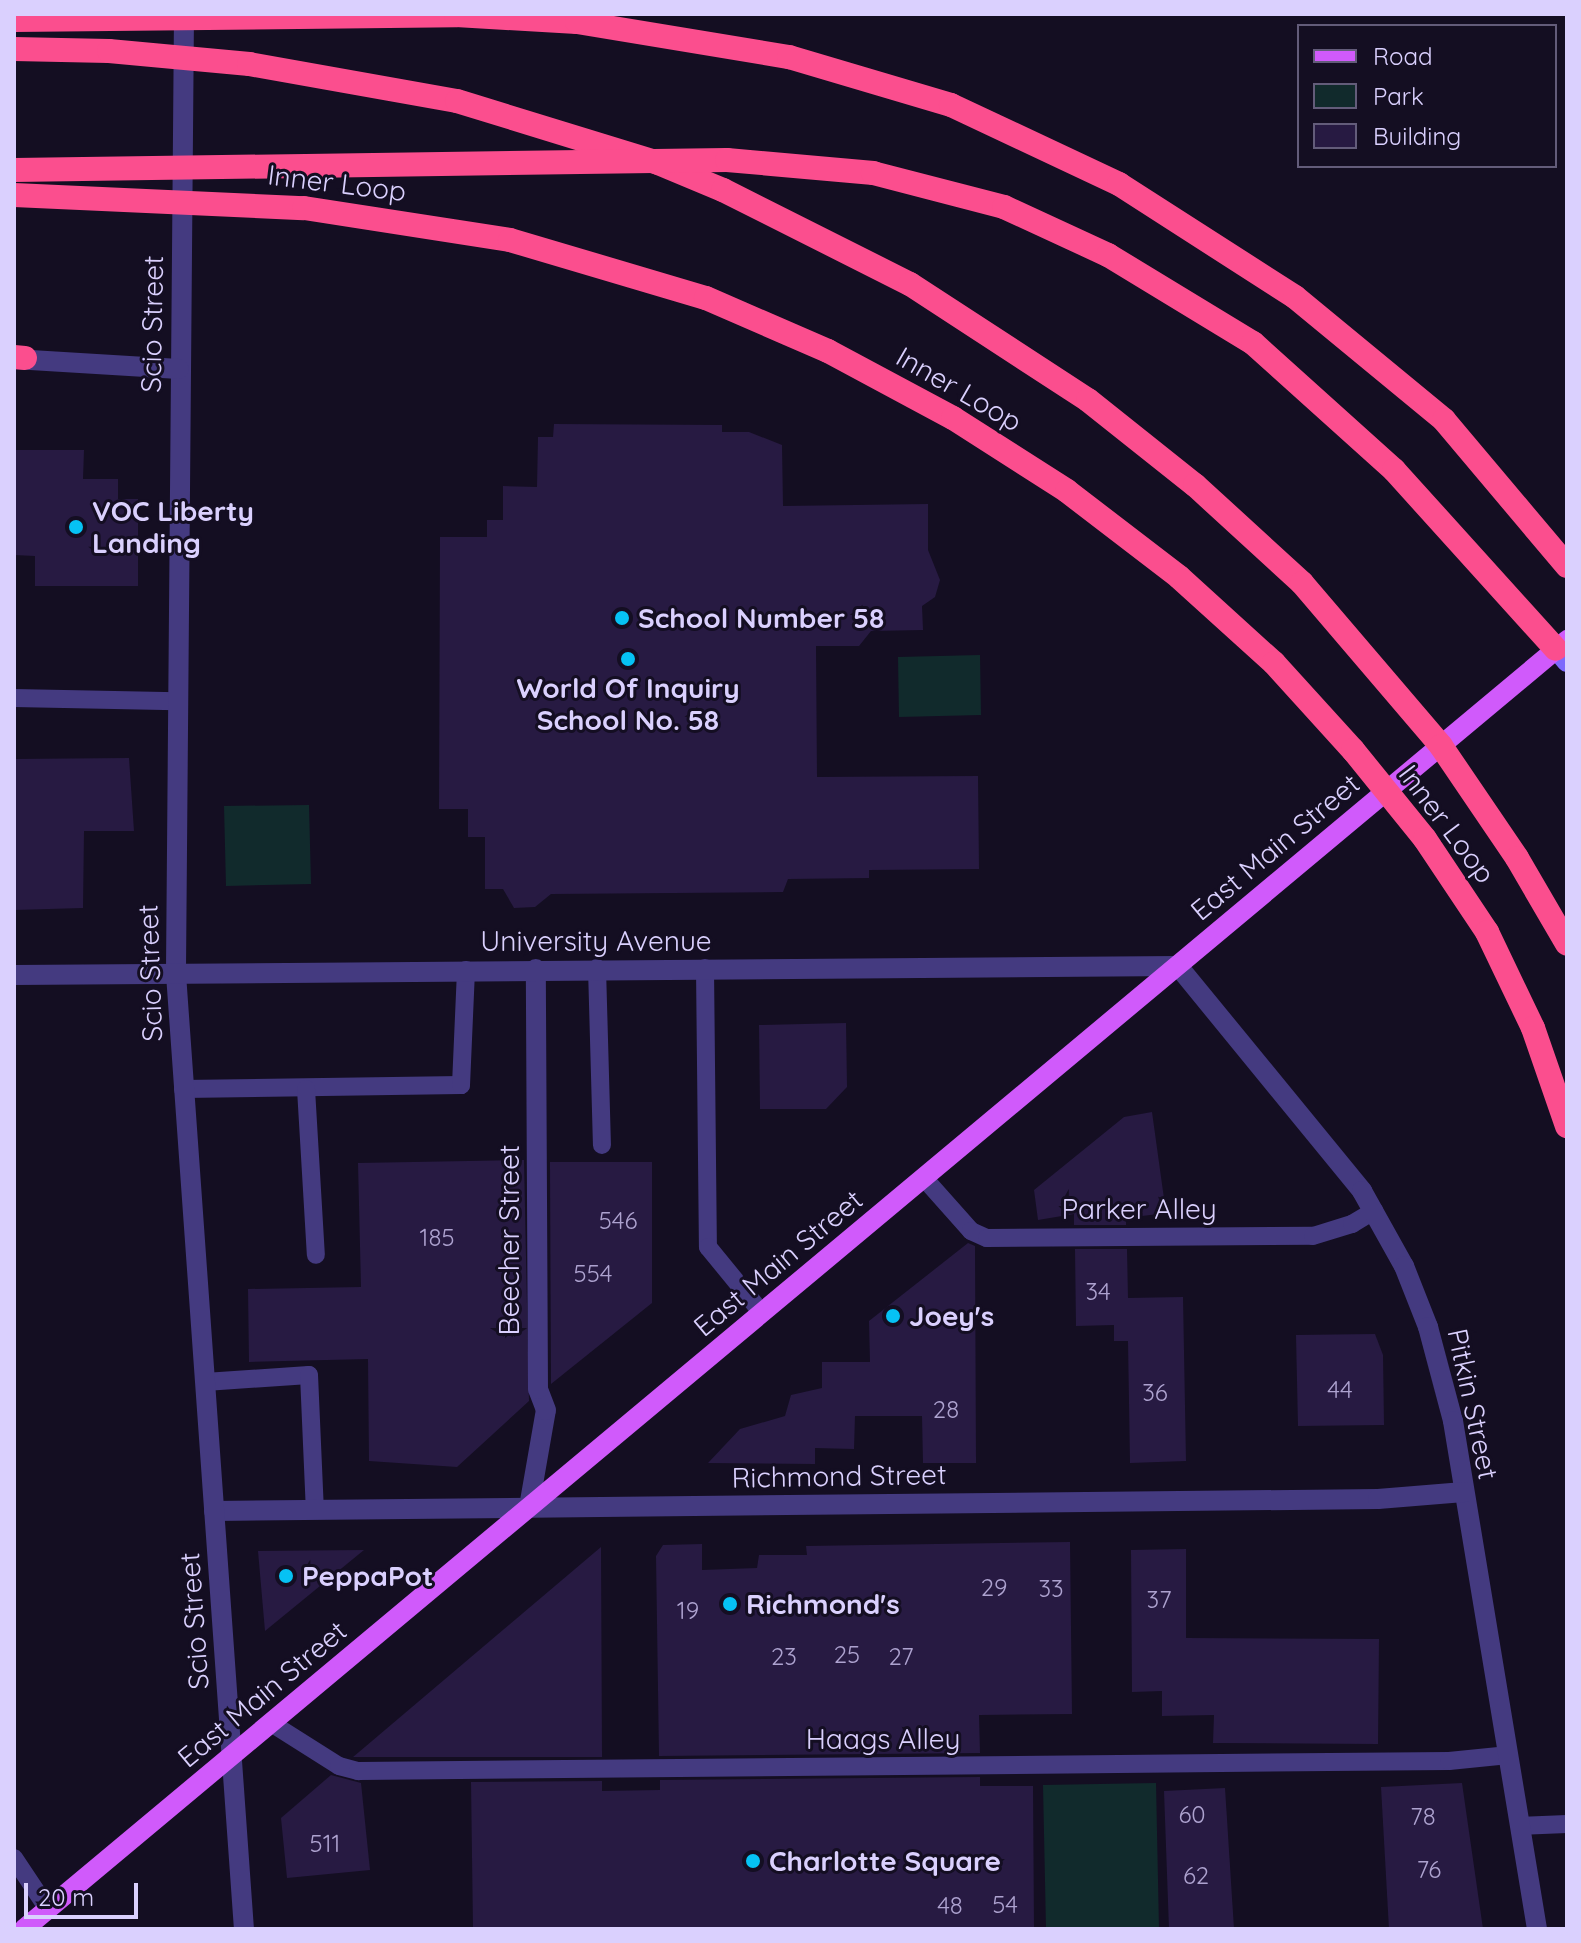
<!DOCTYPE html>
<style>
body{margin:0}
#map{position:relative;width:1581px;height:1943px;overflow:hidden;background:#140e22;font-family:Quicksand,sans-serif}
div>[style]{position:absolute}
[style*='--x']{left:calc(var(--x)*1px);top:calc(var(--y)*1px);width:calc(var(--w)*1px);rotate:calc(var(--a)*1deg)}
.green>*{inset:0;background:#112a2c}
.building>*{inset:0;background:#271a42}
.service>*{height:18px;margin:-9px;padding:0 9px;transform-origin:9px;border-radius:9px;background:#443a80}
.minor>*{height:20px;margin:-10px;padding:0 10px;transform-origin:10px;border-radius:10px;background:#443a80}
.tertiary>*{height:20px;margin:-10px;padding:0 10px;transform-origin:10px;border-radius:10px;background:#443a80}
.secondary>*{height:20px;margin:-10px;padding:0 10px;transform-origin:10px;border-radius:10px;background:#7d69fc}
.primary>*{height:20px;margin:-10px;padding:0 10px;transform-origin:10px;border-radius:10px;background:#d05afb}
.motorway>*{height:24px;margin:-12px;padding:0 12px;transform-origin:12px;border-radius:12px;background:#fb4e8e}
.dots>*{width:22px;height:22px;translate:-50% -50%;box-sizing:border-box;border:4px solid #140e22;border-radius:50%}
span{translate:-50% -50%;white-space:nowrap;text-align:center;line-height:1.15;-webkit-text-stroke:6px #140e22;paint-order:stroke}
.number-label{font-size:24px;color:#ada2cf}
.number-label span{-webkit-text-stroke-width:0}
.street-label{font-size:28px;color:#dad0fe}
.poi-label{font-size:28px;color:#dad0fe;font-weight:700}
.left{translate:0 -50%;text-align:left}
.frame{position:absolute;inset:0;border:16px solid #dad0fe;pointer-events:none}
.legend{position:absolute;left:1297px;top:24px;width:260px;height:144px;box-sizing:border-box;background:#140e22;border:2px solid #635c7a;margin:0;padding:10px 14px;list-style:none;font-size:24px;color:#dad0fe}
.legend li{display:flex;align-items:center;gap:16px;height:40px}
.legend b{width:40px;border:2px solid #635c7a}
.scale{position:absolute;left:24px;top:1883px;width:114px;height:36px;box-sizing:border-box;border:4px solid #dad0fe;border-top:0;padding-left:10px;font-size:24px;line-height:28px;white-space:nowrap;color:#dad0fe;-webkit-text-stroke:6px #140e22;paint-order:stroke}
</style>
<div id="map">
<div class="green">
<div style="clip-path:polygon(980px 655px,981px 715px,899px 717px,898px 657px)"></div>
<div style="clip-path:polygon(309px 805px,311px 884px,226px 886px,224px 806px)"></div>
<div style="clip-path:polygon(1156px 1783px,1159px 1929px,1046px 1929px,1043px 1785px)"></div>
</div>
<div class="building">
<div style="clip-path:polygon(554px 424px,722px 425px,722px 432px,749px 432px,782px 445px,783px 506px,928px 504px,928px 550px,940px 580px,935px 597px,922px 606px,923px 630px,871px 631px,859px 646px,816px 646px,817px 777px,978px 776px,979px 869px,869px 870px,869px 878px,788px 879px,783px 892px,551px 894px,535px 907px,514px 908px,503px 889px,485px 889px,485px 837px,468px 837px,468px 809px,439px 809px,440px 537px,487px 537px,487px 520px,503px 520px,503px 486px,537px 487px,538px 437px,553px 437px)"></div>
<div style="clip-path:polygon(14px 450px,84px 450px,83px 479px,118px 479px,118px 499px,138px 499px,138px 586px,35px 586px,35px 556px,14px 555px)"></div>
<div style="clip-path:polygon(129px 758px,134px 831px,84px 831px,83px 908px,14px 910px,14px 759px)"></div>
<div style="clip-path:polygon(846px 1023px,847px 1087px,826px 1109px,760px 1109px,759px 1025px)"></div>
<div style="clip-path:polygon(1152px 1112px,1166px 1213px,1126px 1218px,1126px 1225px,1074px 1225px,1074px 1214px,1038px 1220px,1034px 1190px,1124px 1117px)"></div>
<div style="clip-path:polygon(524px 1160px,529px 1401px,457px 1467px,369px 1461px,368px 1359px,249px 1362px,248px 1289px,361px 1287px,358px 1163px)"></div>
<div style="clip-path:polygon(550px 1162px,652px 1162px,652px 1303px,551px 1384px)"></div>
<div style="clip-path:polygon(968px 1243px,975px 1246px,976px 1463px,923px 1463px,922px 1416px,855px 1416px,854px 1449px,815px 1448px,815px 1464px,708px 1463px,740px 1429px,785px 1416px,791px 1395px,822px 1388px,822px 1362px,870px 1362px,869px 1321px)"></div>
<div style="clip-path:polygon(1075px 1249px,1127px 1249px,1128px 1298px,1183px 1297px,1186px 1461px,1130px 1463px,1128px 1341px,1114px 1341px,1114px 1325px,1076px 1326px)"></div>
<div style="clip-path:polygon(1375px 1334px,1383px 1355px,1384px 1425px,1298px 1426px,1296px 1335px)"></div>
<div style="clip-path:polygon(1070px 1542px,1072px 1714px,979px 1715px,980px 1753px,659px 1756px,656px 1556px,663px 1545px,702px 1544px,702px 1570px,757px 1568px,759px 1555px,807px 1555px,806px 1546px)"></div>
<div style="clip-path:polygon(601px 1547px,602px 1757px,353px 1757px,359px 1752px)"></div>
<div style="clip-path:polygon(1186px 1549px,1186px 1638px,1379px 1639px,1378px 1744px,1213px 1743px,1214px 1715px,1162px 1716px,1162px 1691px,1132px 1692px,1131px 1550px)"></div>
<div style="clip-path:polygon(364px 1550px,265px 1631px,258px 1551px)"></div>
<div style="clip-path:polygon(331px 1775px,361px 1783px,370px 1870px,287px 1878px,281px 1818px)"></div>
<div style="clip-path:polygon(980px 1777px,980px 1786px,1033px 1786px,1034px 1929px,473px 1929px,471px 1782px,602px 1781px,602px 1791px,660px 1790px,660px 1780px)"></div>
<div style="clip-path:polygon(1462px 1783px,1483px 1929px,1389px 1929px,1381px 1787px)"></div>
<div style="clip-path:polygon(1225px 1788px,1234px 1929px,1169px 1929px,1164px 1791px)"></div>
</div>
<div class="service">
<div style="--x:14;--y:698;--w:163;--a:1.1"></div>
<div style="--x:597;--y:968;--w:177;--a:88.4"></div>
<div style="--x:705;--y:968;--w:279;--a:89.4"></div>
<div style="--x:708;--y:1247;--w:85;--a:50.7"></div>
<div style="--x:183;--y:1089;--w:278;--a:-0.8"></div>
<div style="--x:461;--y:1085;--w:115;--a:-87.5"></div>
<div style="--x:306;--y:1089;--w:166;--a:86.6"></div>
<div style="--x:924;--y:1178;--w:71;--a:48.4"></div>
<div style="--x:971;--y:1231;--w:17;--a:24"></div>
<div style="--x:987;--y:1238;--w:326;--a:-0.4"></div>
<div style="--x:1313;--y:1236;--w:41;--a:-17.1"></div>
<div style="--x:1352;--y:1224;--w:26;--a:-31"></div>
<div style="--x:205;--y:1382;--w:104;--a:-3.9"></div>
<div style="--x:309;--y:1375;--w:135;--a:87.5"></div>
<div style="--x:271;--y:1723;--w:80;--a:32.3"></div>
<div style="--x:339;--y:1766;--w:20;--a:15"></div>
<div style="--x:358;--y:1771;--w:1091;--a:-0.53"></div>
<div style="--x:1449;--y:1761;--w:60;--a:-5.7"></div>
<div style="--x:1520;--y:1826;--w:47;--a:-2.4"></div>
<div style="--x:14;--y:1858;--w:61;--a:56.3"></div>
</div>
<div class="minor">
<div style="--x:1178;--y:966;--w:291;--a:50.7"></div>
<div style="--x:1362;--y:1191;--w:86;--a:60.8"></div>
<div style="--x:1404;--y:1266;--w:66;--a:68.5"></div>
<div style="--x:1428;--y:1327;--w:97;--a:75.1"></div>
<div style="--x:1453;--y:1421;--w:515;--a:80.61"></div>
<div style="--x:529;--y:1507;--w:98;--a:-80.1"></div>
<div style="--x:546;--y:1410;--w:22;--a:-111"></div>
<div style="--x:538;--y:1389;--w:420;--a:-90.3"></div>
<div style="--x:214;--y:1511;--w:1164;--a:-0.59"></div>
<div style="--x:1378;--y:1499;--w:86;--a:-4.7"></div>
</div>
<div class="tertiary">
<div style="--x:184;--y:14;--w:960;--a:90.48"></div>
<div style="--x:176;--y:974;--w:957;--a:85.93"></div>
<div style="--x:14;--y:359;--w:165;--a:3.5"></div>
<div style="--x:14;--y:975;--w:1164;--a:-0.44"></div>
</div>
<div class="secondary">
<div style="--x:1556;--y:649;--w:17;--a:50"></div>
</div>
<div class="primary">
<div style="--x:24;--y:1929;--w:2011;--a:-39.87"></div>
</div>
<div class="motorway">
<div style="--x:14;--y:20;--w:442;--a:-0.6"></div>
<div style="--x:456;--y:15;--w:121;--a:3.3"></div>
<div style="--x:577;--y:22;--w:215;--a:9.4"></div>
<div style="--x:789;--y:57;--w:169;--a:16.5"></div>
<div style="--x:951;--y:105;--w:186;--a:25.2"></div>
<div style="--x:1119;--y:184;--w:209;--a:32.7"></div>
<div style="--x:1295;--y:297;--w:193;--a:39.5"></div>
<div style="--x:1444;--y:420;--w:191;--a:49.9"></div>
<div style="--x:14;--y:49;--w:95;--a:1.2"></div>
<div style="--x:109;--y:51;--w:141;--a:5.3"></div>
<div style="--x:249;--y:64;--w:211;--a:10.1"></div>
<div style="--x:457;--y:101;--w:210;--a:17.1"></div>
<div style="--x:658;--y:163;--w:70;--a:22.6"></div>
<div style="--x:723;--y:190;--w:209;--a:26.7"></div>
<div style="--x:910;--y:284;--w:212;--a:33.1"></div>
<div style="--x:1088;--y:400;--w:137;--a:38.5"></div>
<div style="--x:1195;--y:485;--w:145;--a:42.5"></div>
<div style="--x:1302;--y:583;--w:214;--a:49.5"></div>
<div style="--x:1441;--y:746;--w:135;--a:55.8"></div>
<div style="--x:1517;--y:858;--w:99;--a:59.8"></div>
<div style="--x:14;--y:170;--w:713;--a:-0.8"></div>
<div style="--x:727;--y:160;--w:147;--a:5.1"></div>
<div style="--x:873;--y:173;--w:135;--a:14.5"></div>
<div style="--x:1004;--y:207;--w:115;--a:24.8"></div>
<div style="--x:1108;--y:255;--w:170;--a:31.3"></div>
<div style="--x:1253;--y:343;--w:190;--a:42"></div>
<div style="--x:1394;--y:470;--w:241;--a:47.9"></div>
<div style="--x:14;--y:195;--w:290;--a:2.6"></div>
<div style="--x:304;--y:208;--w:208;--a:8.8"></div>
<div style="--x:510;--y:240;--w:204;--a:16.5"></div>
<div style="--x:706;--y:298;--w:133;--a:23.5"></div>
<div style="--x:828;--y:351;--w:142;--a:28.2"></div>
<div style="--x:953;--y:418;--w:135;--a:32.6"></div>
<div style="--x:1067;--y:491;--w:141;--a:37.5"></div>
<div style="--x:1179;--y:577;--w:128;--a:42.2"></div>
<div style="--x:1274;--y:663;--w:118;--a:47.8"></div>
<div style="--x:1353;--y:750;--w:114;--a:51"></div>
<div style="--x:1425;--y:839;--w:112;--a:56.3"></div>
<div style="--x:1487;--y:932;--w:106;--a:64.4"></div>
<div style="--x:1533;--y:1028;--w:104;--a:70.9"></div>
<div style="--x:14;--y:357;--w:11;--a:5"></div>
</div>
<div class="dots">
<div style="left:76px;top:527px;background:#06c2f4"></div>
<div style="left:622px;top:618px;background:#06c2f4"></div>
<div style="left:628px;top:659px;background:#06c2f4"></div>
<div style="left:893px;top:1316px;background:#06c2f4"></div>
<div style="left:286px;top:1576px;background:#06c2f4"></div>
<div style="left:730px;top:1604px;background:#06c2f4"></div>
<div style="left:753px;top:1861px;background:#06c2f4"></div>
</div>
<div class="number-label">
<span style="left:618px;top:1221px">546</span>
<span style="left:437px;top:1238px">185</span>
<span style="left:593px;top:1274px">554</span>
<span style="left:1098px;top:1292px">34</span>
<span style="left:1340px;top:1390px">44</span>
<span style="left:1155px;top:1393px">36</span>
<span style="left:946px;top:1410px">28</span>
<span style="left:994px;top:1588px">29</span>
<span style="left:1051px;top:1589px">33</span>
<span style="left:1159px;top:1600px">37</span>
<span style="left:688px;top:1611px">19</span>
<span style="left:847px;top:1655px">25</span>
<span style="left:784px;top:1657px">23</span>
<span style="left:901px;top:1657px">27</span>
<span style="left:1192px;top:1815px">60</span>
<span style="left:1423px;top:1817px">78</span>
<span style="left:325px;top:1844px">511</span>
<span style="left:1429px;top:1870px">76</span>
<span style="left:1196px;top:1876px">62</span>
<span style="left:1005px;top:1905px">54</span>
<span style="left:950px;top:1906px">48</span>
</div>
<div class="street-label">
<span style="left:337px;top:183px;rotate:7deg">Inner Loop</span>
<span style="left:152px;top:324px;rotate:-89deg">Scio Street</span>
<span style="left:959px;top:389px;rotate:30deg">Inner Loop</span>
<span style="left:1447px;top:824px;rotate:53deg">Inner Loop</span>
<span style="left:1275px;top:847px;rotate:-40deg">East Main Street</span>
<span style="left:596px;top:941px">University Avenue</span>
<span style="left:150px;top:973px;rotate:-92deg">Scio Street</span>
<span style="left:1139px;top:1209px">Parker Alley</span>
<span style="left:509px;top:1240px;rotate:-90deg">Beecher Street</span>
<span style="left:778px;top:1263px;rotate:-40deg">East Main Street</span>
<span style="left:1473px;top:1404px;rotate:78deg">Pitkin Street</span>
<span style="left:839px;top:1476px;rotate:-1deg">Richmond Street</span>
<span style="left:194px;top:1621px;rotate:-94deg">Scio Street</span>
<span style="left:262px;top:1694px;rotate:-40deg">East Main Street</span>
<span style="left:883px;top:1739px">Haags Alley</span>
</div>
<div class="poi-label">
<span class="left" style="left:92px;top:527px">VOC Liberty<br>Landing</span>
<span class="left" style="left:638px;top:618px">School Number 58</span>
<span style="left:628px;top:704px">World Of Inquiry<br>School No. 58</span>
<span class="left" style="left:909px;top:1316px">Joey's</span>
<span class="left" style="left:302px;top:1576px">PeppaPot</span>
<span class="left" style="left:746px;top:1604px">Richmond's</span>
<span class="left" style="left:769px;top:1861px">Charlotte Square</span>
</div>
<div class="frame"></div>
<ul class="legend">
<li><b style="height:10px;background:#d05afb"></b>Road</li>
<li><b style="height:22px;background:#112a2c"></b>Park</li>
<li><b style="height:22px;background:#271a42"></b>Building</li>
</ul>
<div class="scale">20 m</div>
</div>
